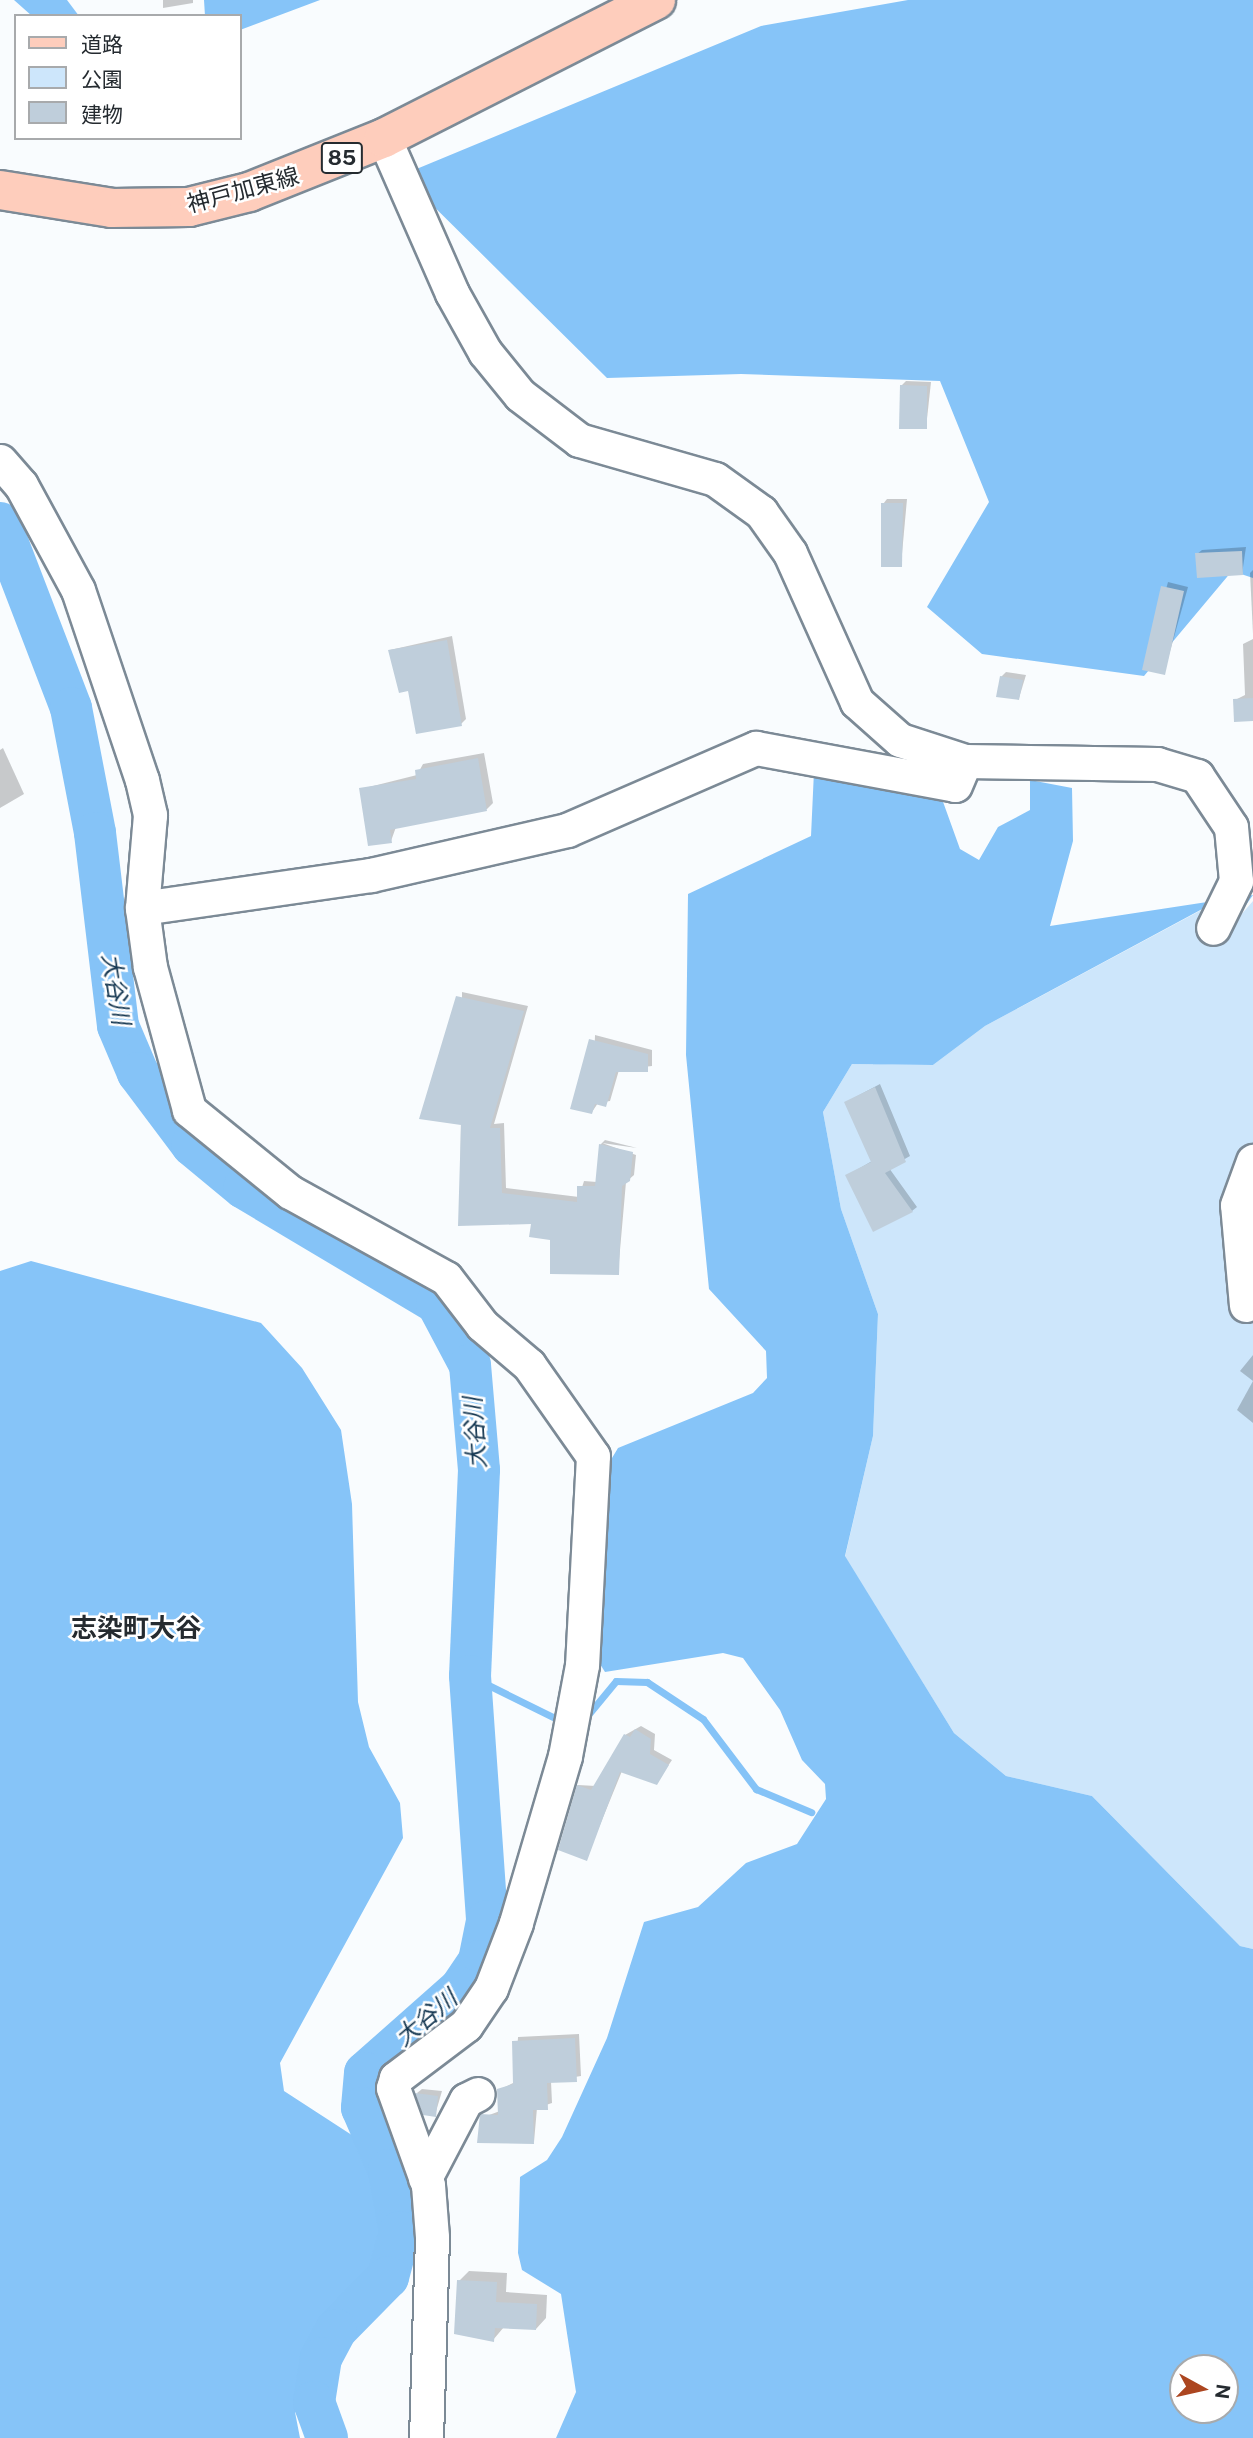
<!DOCTYPE html>
<meta charset="utf-8">
<style>
body{margin:0}
#map{position:relative;width:1253px;height:2438px;overflow:hidden;background:#f9fcfe;font-family:"Public Sans","Noto Sans JP",sans-serif}
div>[style]{position:absolute}
[style*='--x']{left:calc(var(--x)*1px);top:calc(var(--y)*1px);width:calc(var(--w)*1px);rotate:calc(var(--a)*1deg)}
.green>*{inset:0;background:#cde6fb}
.forest>*{inset:0;background:#86c4f8}
.shadow>*{inset:0;background:#0003}
.stream>*{height:7px;margin:-3.5px;padding:0 3.5px;transform-origin:3.5px;border-radius:3.5px;background:#85c3f7}
.river>*{height:42px;margin:-21px;padding:0 21px;transform-origin:21px;border-radius:21px;background:#85c3f7}
.building>*{inset:0;background:#bfcedb}
.roads{filter:drop-shadow(2px 0 #7c8a96) drop-shadow(-2px 0 #7c8a96) drop-shadow(0 2px #7c8a96) drop-shadow(0 -2px #7c8a96)}
.minor>*{height:33px;margin:-16.5px;padding:0 16.5px;transform-origin:16.5px;border-radius:16.5px;background:#fff}
.major>*{height:38px;margin:-19px;padding:0 19px;transform-origin:19px;border-radius:19px;background:#fecdbc}
span{translate:-50% -50%;white-space:nowrap;text-align:center;line-height:1.15;-webkit-text-stroke:5px #fff;paint-order:stroke}
.shield-label span{padding:2px 5px;background:#fff;border:2px solid;border-radius:5px;-webkit-text-stroke-width:0}
.shield-label{font-size:21px;color:#252b30;font-weight:700}
.street-label{font-size:23px;color:#252b30}
.water-label{font-size:24px;color:#163852;font-style:italic}
.quarter-label{font-size:26px;color:#252b30;font-weight:700}
.legend{position:absolute;left:14px;top:14px;width:228px;height:126px;box-sizing:border-box;background:#fff;border:2px solid #a8aaac;margin:0;padding:9px 12px;list-style:none;font-size:21px;color:#252b30}
.legend li{display:flex;align-items:center;gap:14px;height:35px}
.legend b{width:35px;border:2px solid #a8aaac}
.north{position:absolute;left:1169px;top:2354px;width:70px;height:70px;box-sizing:border-box;background:#fff;border:2px solid #a8aaac;border-radius:50%;rotate:98deg;font-size:19px;font-weight:700;line-height:28px;text-align:center;color:#252b30}
.north::after{content:'';display:block;margin:auto;width:24px;height:32px;background:#ac4620;clip-path:polygon(50% 0,100% 100%,50% 72%,0 100%)}
</style>
<div id="map">
<div class="green">
<div style="clip-path:polygon(1253px 901px,1253px 1949px,1240px 1946px,1092px 1796px,1006px 1776px,954px 1733px,845px 1557px,873px 1436px,878px 1314px,841px 1209px,823px 1112px,852px 1064px,933px 1065px,985px 1026px,1207px 907px,1226px 932px)"></div>
</div>
<div class="forest">
<div style="clip-path:polygon(14px 0,67px 0,79px 16px,32px 16px)"></div>
<div style="clip-path:polygon(204px 0,320px 0,240px 30px,240px 16px,205px 16px)"></div>
<div style="clip-path:polygon(908px 0,1253px 0,1253px 578px,1232px 571px,1144px 676px,982px 654px,927px 607px,989px 502px,940px 381px,741px 374px,607px 378px,402px 175px,761px 26px)"></div>
<div style="clip-path:polygon(evenodd,814px 771px,942px 799px,960px 849px,979px 860px,998px 827px,1030px 810px,1030px 780px,1072px 788px,1073px 841px,1050px 926px,1253px 895px,1226px 933px,1206px 907px,985px 1026px,933px 1065px,852px 1064px,823px 1112px,841px 1209px,878px 1314px,873px 1436px,845px 1556px,954px 1733px,1006px 1776px,1092px 1796px,1240px 1946px,1253px 1949px,1253px 2438px,556px 2438px,576px 2392px,561px 2294px,522px 2270px,518px 2253px,520px 2177px,547px 2160px,562px 2137px,607px 2038px,644px 1922px,698px 1907px,746px 1863px,797px 1844px,826px 1799px,825px 1784px,802px 1760px,780px 1710px,743px 1658px,723px 1653px,605px 1672px,595px 1656px,609px 1463px,618px 1448px,753px 1393px,767px 1378px,766px 1351px,709px 1289px,686px 1055px,688px 894px,811px 836px,814px 771px,1183px 2368px,1225px 2368px,1225px 2410px,1183px 2410px,1183px 2368px)"></div>
<div style="clip-path:polygon(31px 1261px,261px 1323px,302px 1368px,341px 1430px,352px 1504px,358px 1702px,369px 1747px,400px 1803px,403px 1838px,280px 2063px,284px 2091px,361px 2141px,385px 2197px,390px 2227px,387px 2247px,365px 2286px,322px 2322px,303px 2356px,295px 2412px,300px 2438px,0 2438px,0 1271px)"></div>
</div>
<div class="shadow">
<div style="clip-path:polygon(163px 0,193px 0,193px 3px,163px 8px)"></div>
<div style="clip-path:polygon(906px 381px,931px 382px,926px 428px,901px 386px)"></div>
<div style="clip-path:polygon(887px 499px,907px 499px,901px 565px,883px 504px)"></div>
<div style="clip-path:polygon(1246px 547px,1242px 574px,1197px 554px,1202px 550px)"></div>
<div style="clip-path:polygon(1253px 570px,1253px 634px,1250px 573px)"></div>
<div style="clip-path:polygon(1168px 582px,1188px 587px,1164px 673px,1144px 669px)"></div>
<div style="clip-path:polygon(452px 636px,466px 719px,461px 724px,410px 690px,390px 650px)"></div>
<div style="clip-path:polygon(1253px 639px,1253px 719px,1235px 700px,1245px 695px,1243px 644px)"></div>
<div style="clip-path:polygon(1006px 672px,1026px 675px,1019px 698px,1001px 677px)"></div>
<div style="clip-path:polygon(3px 748px,24px 794px,0 808px,0 750px)"></div>
<div style="clip-path:polygon(484px 753px,493px 803px,487px 809px,396px 827px,391px 841px,361px 789px,417px 775px,423px 764px)"></div>
<div style="clip-path:polygon(462px 992px,528px 1006px,494px 1124px,504px 1123px,506px 1188px,579px 1197px,584px 1181px,597px 1182px,600px 1145px,605px 1140px,637px 1148px,602px 1143px,636px 1155px,634px 1175px,626px 1182px,618px 1273px,533px 1222px,460px 1225px)"></div>
<div style="clip-path:polygon(595px 1035px,652px 1050px,652px 1066px,619px 1070px,610px 1101px,598px 1103px,592px 1112px)"></div>
<div style="clip-path:polygon(880px 1084px,910px 1156px,889px 1168px,917px 1207px,912px 1211px,848px 1175px,872px 1161px,846px 1102px)"></div>
<div style="clip-path:polygon(1253px 1355px,1253px 1381px,1240px 1371px)"></div>
<div style="clip-path:polygon(1253px 1381px,1253px 1423px,1237px 1410px)"></div>
<div style="clip-path:polygon(641px 1726px,655px 1734px,654px 1750px,672px 1760px,657px 1782px,622px 1771px,586px 1859px,578px 1785px,596px 1786px,625px 1735px)"></div>
<div style="clip-path:polygon(579px 2034px,581px 2076px,551px 2081px,552px 2103px,537px 2108px,534px 2142px,481px 2118px,500px 2111px,499px 2090px,515px 2082px,518px 2037px)"></div>
<div style="clip-path:polygon(422px 2089px,442px 2091px,435px 2115px,417px 2093px)"></div>
<div style="clip-path:polygon(469px 2271px,507px 2273px,506px 2292px,547px 2295px,546px 2318px,536px 2329px,504px 2327px,493px 2340px,459px 2281px)"></div>
</div>
<div class="stream">
<div style="--x:470;--y:1676;--w:104;--a:26.3"></div>
<div style="--x:587;--y:1716;--w:45;--a:-50.4"></div>
<div style="--x:616;--y:1681;--w:31;--a:2"></div>
<div style="--x:647;--y:1682;--w:67;--a:33.5"></div>
<div style="--x:703;--y:1719;--w:88;--a:52.9"></div>
<div style="--x:756;--y:1789;--w:60;--a:22.7"></div>
</div>
<div class="river">
<div style="--x:0;--y:523;--w:198;--a:69"></div>
<div style="--x:71;--y:708;--w:127;--a:79.1"></div>
<div style="--x:95;--y:833;--w:194;--a:83.2"></div>
<div style="--x:118;--y:1026;--w:51;--a:66.9"></div>
<div style="--x:138;--y:1073;--w:90;--a:53.1"></div>
<div style="--x:192;--y:1145;--w:67;--a:39.6"></div>
<div style="--x:244;--y:1188;--w:225;--a:30.8"></div>
<div style="--x:437;--y:1303;--w:70;--a:62"></div>
<div style="--x:470;--y:1365;--w:105;--a:85.1"></div>
<div style="--x:479;--y:1470;--w:206;--a:92.5"></div>
<div style="--x:470;--y:1676;--w:246;--a:86"></div>
<div style="--x:487;--y:1921;--w:41;--a:101.3"></div>
<div style="--x:479;--y:1961;--w:32;--a:124"></div>
<div style="--x:461;--y:1988;--w:128;--a:138.5"></div>
<div style="--x:365;--y:2073;--w:35;--a:95"></div>
<div style="--x:362;--y:2108;--w:68;--a:66.5"></div>
<div style="--x:389;--y:2170;--w:63;--a:79.9"></div>
<div style="--x:400;--y:2232;--w:47;--a:104.9"></div>
<div style="--x:388;--y:2277;--w:74;--a:134.5"></div>
<div style="--x:336;--y:2330;--w:32;--a:118"></div>
<div style="--x:321;--y:2358;--w:45;--a:99"></div>
<div style="--x:314;--y:2402;--w:38;--a:70"></div>
</div>
<div class="building">
<div style="clip-path:polygon(900px 385px,927px 386px,927px 429px,899px 429px)"></div>
<div style="clip-path:polygon(881px 503px,903px 503px,902px 567px,881px 567px)"></div>
<div style="clip-path:polygon(1242px 551px,1243px 575px,1197px 578px,1195px 553px)"></div>
<div style="clip-path:polygon(1161px 586px,1184px 591px,1165px 675px,1142px 670px)"></div>
<div style="clip-path:polygon(447px 640px,462px 726px,416px 734px,408px 691px,399px 693px,388px 650px)"></div>
<div style="clip-path:polygon(1000px 676px,1023px 680px,1019px 700px,996px 697px)"></div>
<div style="clip-path:polygon(1253px 698px,1253px 721px,1234px 722px,1233px 699px)"></div>
<div style="clip-path:polygon(478px 758px,487px 811px,390px 830px,392px 843px,368px 846px,359px 788px,416px 779px,415px 770px)"></div>
<div style="clip-path:polygon(456px 996px,524px 1011px,490px 1128px,500px 1128px,502px 1193px,577px 1202px,577px 1186px,595px 1186px,599px 1144px,633px 1152px,630px 1181px,622px 1186px,619px 1275px,550px 1274px,550px 1240px,529px 1237px,531px 1224px,458px 1226px,461px 1125px,419px 1119px)"></div>
<div style="clip-path:polygon(589px 1039px,648px 1054px,648px 1072px,616px 1072px,606px 1107px,595px 1104px,592px 1114px,570px 1109px)"></div>
<div style="clip-path:polygon(875px 1087px,906px 1162px,885px 1173px,913px 1212px,873px 1232px,845px 1175px,871px 1162px,844px 1102px)"></div>
<div style="clip-path:polygon(635px 1729px,651px 1739px,650px 1754px,669px 1765px,657px 1785px,620px 1772px,587px 1861px,558px 1850px,577px 1785px,591px 1790px,624px 1734px,630px 1737px)"></div>
<div style="clip-path:polygon(575px 2038px,577px 2082px,547px 2083px,548px 2110px,533px 2110px,534px 2144px,477px 2143px,480px 2114px,498px 2115px,497px 2089px,513px 2084px,512px 2041px)"></div>
<div style="clip-path:polygon(415px 2093px,438px 2096px,436px 2117px,423px 2115px)"></div>
<div style="clip-path:polygon(457px 2280px,497px 2282px,496px 2302px,537px 2304px,536px 2330px,495px 2328px,494px 2342px,454px 2334px)"></div>
</div>
<div class="roads">
<div class="minor">
<div style="--x:384;--y:138;--w:169;--a:66.3"></div>
<div style="--x:452;--y:293;--w:68;--a:60.8"></div>
<div style="--x:485;--y:352;--w:55;--a:50.9"></div>
<div style="--x:520;--y:395;--w:74;--a:37.3"></div>
<div style="--x:579;--y:440;--w:141;--a:16"></div>
<div style="--x:715;--y:479;--w:57;--a:35.7"></div>
<div style="--x:761;--y:512;--w:50;--a:54.7"></div>
<div style="--x:790;--y:553;--w:163;--a:65.8"></div>
<div style="--x:857;--y:702;--w:57;--a:41.5"></div>
<div style="--x:900;--y:740;--w:68;--a:17.9"></div>
<div style="--x:965;--y:761;--w:192;--a:0.9"></div>
<div style="--x:1157;--y:764;--w:42;--a:16.7"></div>
<div style="--x:1197;--y:776;--w:61;--a:56.3"></div>
<div style="--x:1231;--y:827;--w:54;--a:84.7"></div>
<div style="--x:1236;--y:881;--w:52;--a:116.1"></div>
<div style="--x:0;--y:461;--w:32;--a:49"></div>
<div style="--x:21;--y:485;--w:119;--a:61.5"></div>
<div style="--x:78;--y:590;--w:200;--a:71.4"></div>
<div style="--x:142;--y:780;--w:36;--a:77"></div>
<div style="--x:150;--y:815;--w:93;--a:94.9"></div>
<div style="--x:142;--y:908;--w:60;--a:82.3"></div>
<div style="--x:150;--y:967;--w:148;--a:74.7"></div>
<div style="--x:189;--y:1110;--w:130;--a:39.1"></div>
<div style="--x:290;--y:1192;--w:178;--a:28.9"></div>
<div style="--x:446;--y:1278;--w:59;--a:52.5"></div>
<div style="--x:482;--y:1325;--w:62;--a:40.4"></div>
<div style="--x:529;--y:1365;--w:111;--a:54.9"></div>
<div style="--x:593;--y:1456;--w:209;--a:93"></div>
<div style="--x:582;--y:1665;--w:93;--a:100.6"></div>
<div style="--x:565;--y:1756;--w:174;--a:106.4"></div>
<div style="--x:516;--y:1923;--w:70;--a:111"></div>
<div style="--x:491;--y:1988;--w:45;--a:124"></div>
<div style="--x:466;--y:2025;--w:88;--a:142.9"></div>
<div style="--x:396;--y:2078;--w:10;--a:107"></div>
<div style="--x:393;--y:2088;--w:103;--a:70.2"></div>
<div style="--x:428;--y:2185;--w:52;--a:85.6"></div>
<div style="--x:432;--y:2237;--w:201;--a:91.7"></div>
<div style="--x:142;--y:908;--w:231;--a:-8.2"></div>
<div style="--x:371;--y:875;--w:201;--a:-12.9"></div>
<div style="--x:567;--y:830;--w:206;--a:-23.5"></div>
<div style="--x:756;--y:748;--w:202;--a:10.5"></div>
<div style="--x:955;--y:785;--w:26;--a:-67"></div>
<div style="--x:1246;--y:1305;--w:100;--a:-95.1"></div>
<div style="--x:1237;--y:1205;--w:47;--a:-70"></div>
<div style="--x:425;--y:2178;--w:88;--a:-62.3"></div>
<div style="--x:466;--y:2100;--w:13;--a:-27"></div>
</div>
<div class="major">
<div style="--x:0;--y:190;--w:113;--a:9.1"></div>
<div style="--x:112;--y:208;--w:77;--a:-0.7"></div>
<div style="--x:189;--y:207;--w:62;--a:-14"></div>
<div style="--x:249;--y:192;--w:145;--a:-21.8"></div>
<div style="--x:384;--y:138;--w:305;--a:-26.9"></div>
</div>
</div>
<div class="shield-label">
<span style="left:342px;top:158px">85</span>
</div>
<div class="street-label">
<span style="left:243px;top:190px;rotate:-15deg">神戸加東線</span>
</div>
<div class="water-label">
<span style="left:116px;top:989px;rotate:81deg">大谷川</span>
<span style="left:475px;top:1433px;rotate:-94deg">大谷川</span>
<span style="left:426px;top:2018px;rotate:-40deg">大谷川</span>
</div>
<div class="quarter-label">
<span style="left:136px;top:1628px">志染町大谷</span>
</div>
<ul class="legend">
<li><b style="height:9px;background:#fecdbc"></b>道路</li>
<li><b style="height:19px;background:#cde6fb"></b>公園</li>
<li><b style="height:19px;background:#bfcedb"></b>建物</li>
</ul>
<div class="north">N</div>
</div>
